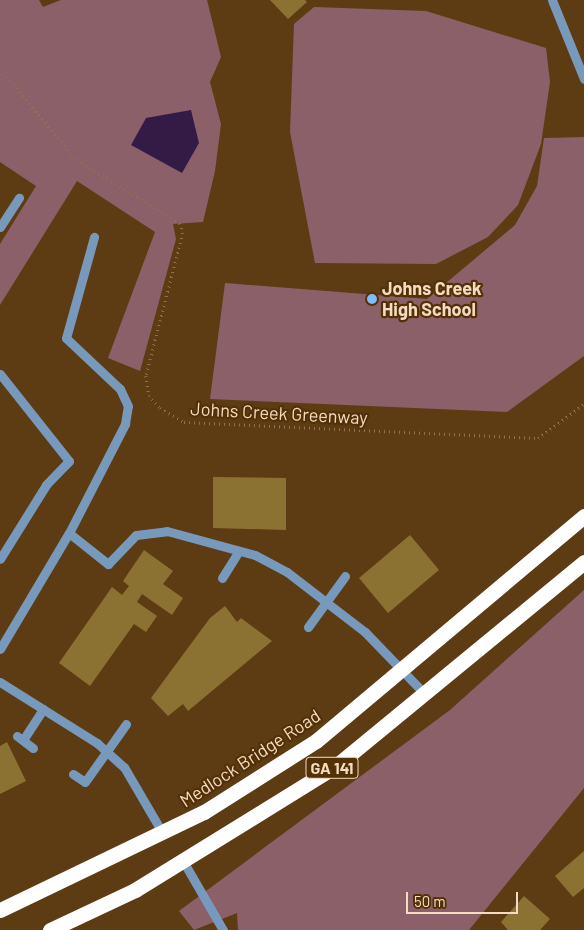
<!DOCTYPE html>
<style>
body{margin:0}
#map{position:relative;width:584px;height:930px;overflow:hidden;background:#5d3c14;font-family:Barlow,sans-serif}
div>[style]{position:absolute}
[style*='--x']{left:calc(var(--x)*1px);top:calc(var(--y)*1px);width:calc(var(--w)*1px);rotate:calc(var(--a)*1deg)}
.green>*{inset:0;background:#8c6068}
.water>*{inset:0;background:#331b46}
.building>*{inset:0;background:#8c7232}
.path>*{height:2.5px;margin-top:-1.25px;transform-origin:0;background:repeating-linear-gradient(90deg,#91724f 0 1px,transparent 0 5px)}
.minor>*{height:9px;margin:-4.5px;padding:0 4.5px;transform-origin:4.5px;border-radius:4.5px;background:#779abc}
.highway>*{height:15px;margin:-7.5px;padding:0 7.5px;transform-origin:7.5px;border-radius:7.5px;background:#fff}
.dots>*{width:14px;height:14px;translate:-50% -50%;box-sizing:border-box;border:2px solid #523107;border-radius:50%}
span{translate:-50% -50%;white-space:nowrap;text-align:center;line-height:1.15;-webkit-text-stroke:4.5px #523107;paint-order:stroke}
.shield-label span{padding:1px 4px;background:#523107;border:1px solid;border-radius:4px;-webkit-text-stroke-width:0}
.shield-label{font-size:16px;color:#f5dbc1;font-weight:700}
.poi-label{font-size:18px;color:#f5dbc1;font-weight:700}
.left{translate:0 -50%;text-align:left}
.street-label{font-size:18px;color:#f5dbc1}
.scale{position:absolute;left:406px;top:892px;width:112px;height:22px;box-sizing:border-box;border:2px solid #f5dbc1;border-top:0;padding-left:6px;font-size:15px;line-height:18px;white-space:nowrap;color:#f5dbc1;-webkit-text-stroke:4px #523107;paint-order:stroke}
</style>
<div id="map">
<div class="green">
<div style="clip-path:polygon(0 0,39px 0,43px 7px,61px 0,207px 0,221px 57px,210px 82px,221px 124px,215px 171px,203px 222px,173px 224px,176px 239px,140px 371px,108px 358px,155px 232px,77px 181px,0 305px,0 244px,36px 186px,0 162px)"></div>
<div style="clip-path:polygon(314px 7px,426px 11px,546px 48px,550px 82px,541px 144px,518px 205px,488px 237px,436px 264px,315px 263px,290px 132px,294px 24px)"></div>
<div style="clip-path:polygon(584px 137px,584px 356px,507px 412px,210px 399px,225px 283px,427px 299px,515px 225px,537px 186px,544px 138px)"></div>
<div style="clip-path:polygon(584px 590px,584px 788px,469px 930px,238px 930px,237px 913px,194px 930px,179px 911px,450px 710px)"></div>
</div>
<div class="water">
<div style="clip-path:polygon(191px 110px,199px 143px,182px 173px,131px 145px,146px 118px)"></div>
</div>
<div class="building">
<div style="clip-path:polygon(270px 0,305px 0,307px 2px,288px 19px)"></div>
<div style="clip-path:polygon(213px 477px,286px 478px,286px 530px,213px 528px)"></div>
<div style="clip-path:polygon(410px 535px,439px 570px,388px 613px,359px 578px)"></div>
<div style="clip-path:polygon(144px 550px,173px 571px,163px 584px,183px 598px,172px 615px,142px 594px,137px 602px,157px 616px,146px 632px,134px 624px,90px 686px,59px 663px,112px 587px,122px 595px,129px 586px,123px 581px)"></div>
<div style="clip-path:polygon(225px 606px,237px 622px,241px 618px,272px 641px,188px 711px,183px 704px,168px 716px,151px 698px,210px 618px)"></div>
<div style="clip-path:polygon(7px 742px,26px 781px,0 794px,0 746px)"></div>
<div style="clip-path:polygon(584px 851px,584px 888px,573px 897px,555px 876px)"></div>
<div style="clip-path:polygon(524px 896px,550px 919px,540px 930px,508px 930px,501px 922px)"></div>
</div>
<div class="path">
<div style="--x:0;--y:69;--w:119;--a:49.8"></div>
<div style="--x:77;--y:160;--w:121;--a:31.5"></div>
<div style="--x:180;--y:223;--w:10;--a:73"></div>
<div style="--x:183;--y:233;--w:148;--a:104.5"></div>
<div style="--x:146;--y:376;--w:19;--a:81"></div>
<div style="--x:149;--y:395;--w:17;--a:50"></div>
<div style="--x:160;--y:408;--w:28;--a:30"></div>
<div style="--x:184;--y:422;--w:354;--a:2.6"></div>
<div style="--x:538;--y:438;--w:57;--a:-36.5"></div>
</div>
<div class="minor">
<div style="--x:552;--y:0;--w:85;--a:67.9"></div>
<div style="--x:0;--y:227;--w:35;--a:-57"></div>
<div style="--x:0;--y:374;--w:111;--a:51.6"></div>
<div style="--x:69;--y:461;--w:33;--a:134"></div>
<div style="--x:46;--y:485;--w:87;--a:121.9"></div>
<div style="--x:69;--y:533;--w:50;--a:38.5"></div>
<div style="--x:108;--y:564;--w:40;--a:-46"></div>
<div style="--x:136;--y:535;--w:31;--a:-7"></div>
<div style="--x:167;--y:531;--w:91;--a:15.3"></div>
<div style="--x:255;--y:555;--w:36;--a:28"></div>
<div style="--x:287;--y:572;--w:98;--a:37.6"></div>
<div style="--x:365;--y:632;--w:85;--a:46"></div>
<div style="--x:222;--y:578;--w:32;--a:-58"></div>
<div style="--x:308;--y:627;--w:63;--a:-54"></div>
<div style="--x:0;--y:649;--w:135;--a:-59.3"></div>
<div style="--x:69;--y:533;--w:123;--a:-62.8"></div>
<div style="--x:125;--y:424;--w:18;--a:-81"></div>
<div style="--x:128;--y:406;--w:19;--a:-115"></div>
<div style="--x:120;--y:389;--w:74;--a:-136.6"></div>
<div style="--x:66;--y:338;--w:105;--a:-74.5"></div>
<div style="--x:0;--y:682;--w:115;--a:32.2"></div>
<div style="--x:97;--y:743;--w:36;--a:42"></div>
<div style="--x:124;--y:767;--w:75;--a:59.7"></div>
<div style="--x:17;--y:736;--w:20;--a:37"></div>
<div style="--x:23;--y:740;--w:37;--a:-57"></div>
<div style="--x:73;--y:774;--w:14;--a:34"></div>
<div style="--x:85;--y:782;--w:71;--a:-54.7"></div>
<div style="--x:183;--y:861;--w:80;--a:59.9"></div>
</div>
<div class="highway">
<div style="--x:0;--y:910;--w:226;--a:-25.7"></div>
<div style="--x:204;--y:812;--w:133;--a:-32.4"></div>
<div style="--x:316;--y:741;--w:350;--a:-40"></div>
<div style="--x:50;--y:930;--w:94;--a:-25.2"></div>
<div style="--x:135;--y:890;--w:238;--a:-31.7"></div>
<div style="--x:337;--y:765;--w:320;--a:-39.4"></div>
</div>
<div class="dots">
<div style="left:372px;top:299px;background:#7dbef9"></div>
</div>
<div class="shield-label">
<span style="left:332px;top:768px">GA 141</span>
</div>
<div class="poi-label">
<span class="left" style="left:382px;top:299px">Johns Creek<br>High School</span>
</div>
<div class="street-label">
<span style="left:279px;top:413px;rotate:3deg">Johns Creek Greenway</span>
<span style="left:250px;top:758px;rotate:-33deg">Medlock Bridge Road</span>
</div>
<div class="scale">50 m</div>
</div>
